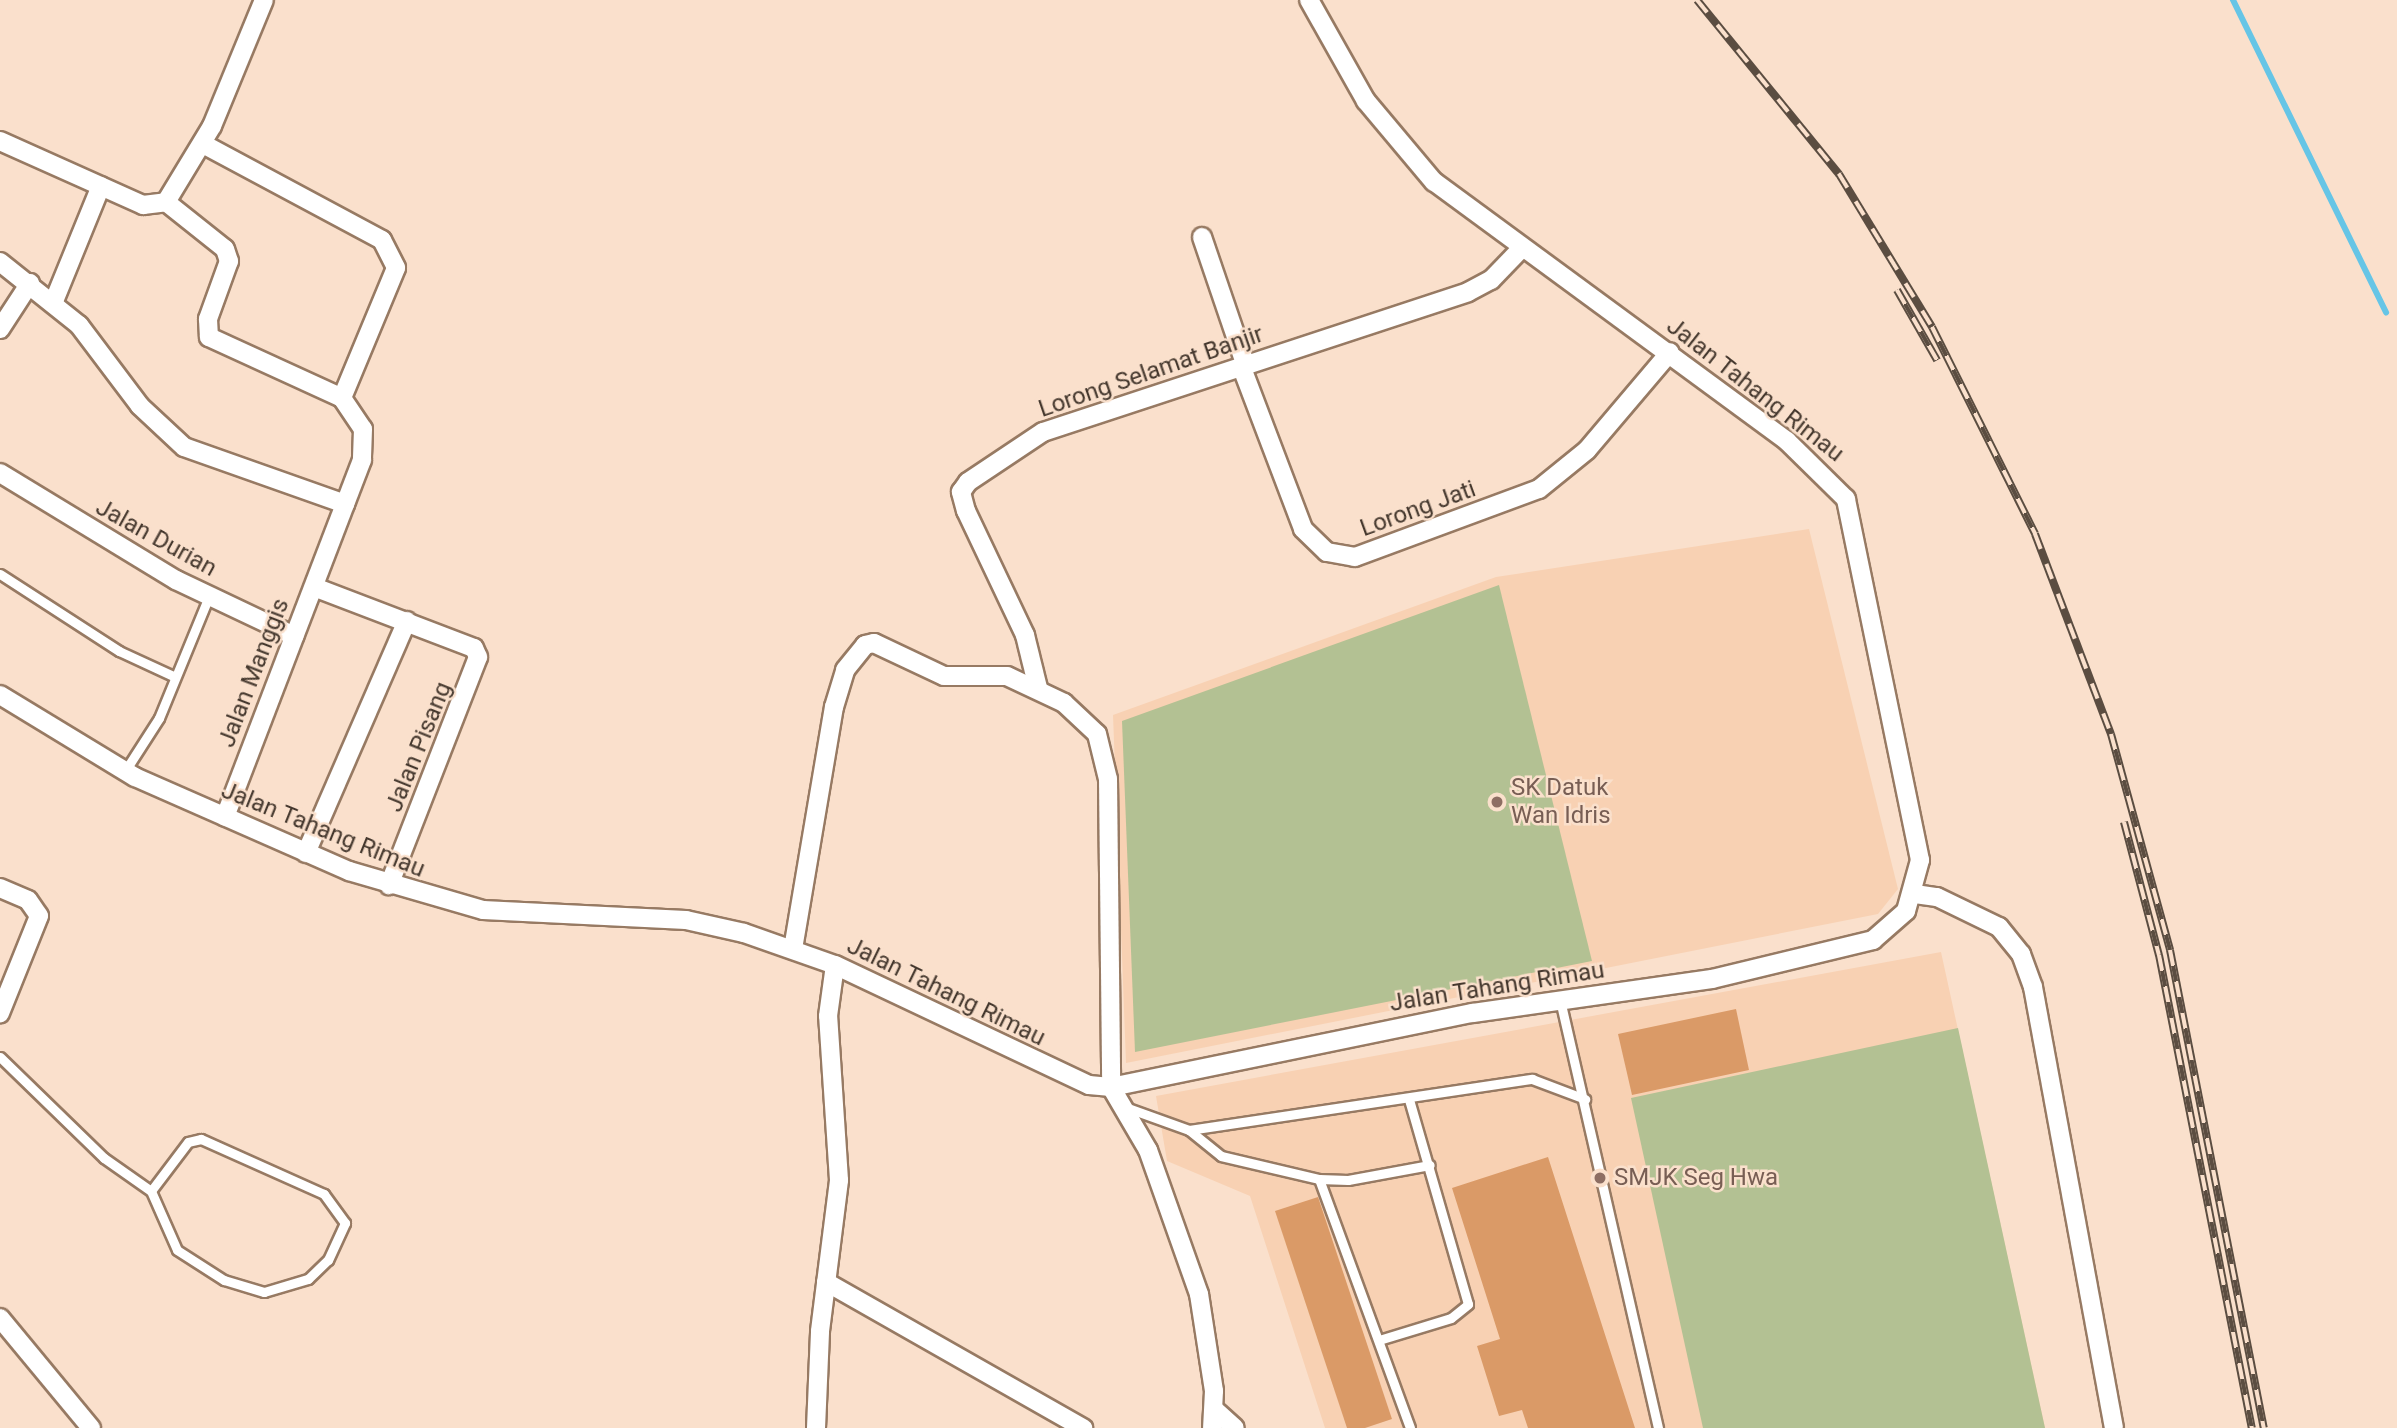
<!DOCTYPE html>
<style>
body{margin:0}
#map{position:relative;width:2397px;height:1428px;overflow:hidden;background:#fae0cc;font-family:Roboto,sans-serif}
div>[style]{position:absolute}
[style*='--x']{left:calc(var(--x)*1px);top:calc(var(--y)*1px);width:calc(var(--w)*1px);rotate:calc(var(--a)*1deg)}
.built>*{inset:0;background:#f8d1b3}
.green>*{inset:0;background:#b3c193}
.stream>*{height:6px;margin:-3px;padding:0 3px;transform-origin:3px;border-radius:3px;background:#66c5e6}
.building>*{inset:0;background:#da9a67}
.roads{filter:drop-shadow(2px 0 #977a63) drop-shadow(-2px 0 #977a63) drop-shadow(0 2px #977a63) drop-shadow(0 -2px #977a63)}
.service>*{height:9px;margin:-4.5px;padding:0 4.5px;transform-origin:4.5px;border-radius:4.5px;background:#fff}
.minor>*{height:18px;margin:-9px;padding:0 9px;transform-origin:9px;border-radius:9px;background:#fff}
.rail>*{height:8px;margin-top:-4px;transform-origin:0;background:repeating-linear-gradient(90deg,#fae0cc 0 16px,#5b4d41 0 32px);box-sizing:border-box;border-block:2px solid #5b4d41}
.dots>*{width:19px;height:19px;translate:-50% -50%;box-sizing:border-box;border:4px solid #fae0cc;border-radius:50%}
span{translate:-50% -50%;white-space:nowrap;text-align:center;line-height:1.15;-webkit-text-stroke:5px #fae0cc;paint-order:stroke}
.street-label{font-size:24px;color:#45382e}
.education-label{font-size:24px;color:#785e54}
.left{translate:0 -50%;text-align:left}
</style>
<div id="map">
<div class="built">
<div style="clip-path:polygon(1809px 529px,1898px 889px,1878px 914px,1126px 1063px,1113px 715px,1496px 577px)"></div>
<div style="clip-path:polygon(1941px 952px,2045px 1428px,1325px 1428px,1250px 1196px,1167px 1161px,1156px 1096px)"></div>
</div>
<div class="green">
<div style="clip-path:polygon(1499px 585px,1592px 961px,1135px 1052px,1122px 721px)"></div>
<div style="clip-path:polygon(1958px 1028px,2045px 1428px,1703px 1428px,1631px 1098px)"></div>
</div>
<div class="stream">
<div style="--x:2233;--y:0;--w:348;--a:63.9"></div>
</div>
<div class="building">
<div style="clip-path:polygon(1736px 1009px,1749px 1070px,1632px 1095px,1618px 1034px)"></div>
<div style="clip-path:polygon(1548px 1157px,1635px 1428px,1528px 1428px,1522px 1410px,1499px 1416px,1477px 1346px,1500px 1339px,1452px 1188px)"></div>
<div style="clip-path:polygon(1318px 1197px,1392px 1419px,1365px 1428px,1347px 1428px,1275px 1211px)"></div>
</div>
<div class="roads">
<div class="service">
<div style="--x:0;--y:574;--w:142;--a:32.9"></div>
<div style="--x:119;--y:651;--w:60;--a:24.8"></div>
<div style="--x:125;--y:771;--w:63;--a:-57.3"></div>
<div style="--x:159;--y:718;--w:132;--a:-67.7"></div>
<div style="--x:1560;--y:1000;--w:439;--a:77.1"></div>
<div style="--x:0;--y:1057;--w:145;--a:44.2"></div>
<div style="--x:104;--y:1158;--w:57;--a:35.1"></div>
<div style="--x:151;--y:1191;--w:64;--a:66.2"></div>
<div style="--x:177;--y:1250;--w:56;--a:32.6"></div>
<div style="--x:224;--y:1280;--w:42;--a:16.7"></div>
<div style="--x:264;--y:1292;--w:46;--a:-16.5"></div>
<div style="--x:308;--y:1279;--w:28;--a:-44"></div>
<div style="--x:328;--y:1260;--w:41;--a:-65.3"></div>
<div style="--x:345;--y:1223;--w:36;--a:-126"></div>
<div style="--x:324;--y:1194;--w:135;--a:-155.9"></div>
<div style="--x:201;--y:1139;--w:13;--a:167"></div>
<div style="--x:188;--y:1142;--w:61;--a:127.1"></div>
<div style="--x:1125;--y:1107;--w:68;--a:19.8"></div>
<div style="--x:1189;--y:1130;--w:347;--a:-8.5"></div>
<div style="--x:1532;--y:1079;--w:57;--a:20.7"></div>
<div style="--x:1189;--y:1130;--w:41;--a:39.1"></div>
<div style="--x:1221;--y:1156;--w:101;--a:13.2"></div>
<div style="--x:1319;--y:1179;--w:29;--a:2"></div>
<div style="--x:1348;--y:1180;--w:83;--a:-10.4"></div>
<div style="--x:1319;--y:1179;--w:265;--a:69.9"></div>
<div style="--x:1379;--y:1340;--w:75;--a:-17"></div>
<div style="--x:1451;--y:1318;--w:22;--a:-39"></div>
<div style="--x:1468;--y:1304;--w:212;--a:-106.1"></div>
</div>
<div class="minor">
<div style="--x:0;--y:141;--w:157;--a:24.1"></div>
<div style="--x:143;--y:205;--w:23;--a:-7"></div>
<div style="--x:166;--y:202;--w:89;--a:-58.8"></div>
<div style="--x:212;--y:126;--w:136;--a:-67.6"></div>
<div style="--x:203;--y:144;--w:203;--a:28.2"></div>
<div style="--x:382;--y:240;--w:31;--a:63"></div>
<div style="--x:396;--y:268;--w:141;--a:112.6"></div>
<div style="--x:342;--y:398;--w:37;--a:56"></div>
<div style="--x:363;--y:429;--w:31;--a:92"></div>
<div style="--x:362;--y:460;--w:382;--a:111"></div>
<div style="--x:166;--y:202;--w:75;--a:38.5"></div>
<div style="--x:225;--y:249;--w:13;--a:72"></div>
<div style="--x:229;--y:261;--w:62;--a:109.9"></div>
<div style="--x:208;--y:319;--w:18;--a:87"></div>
<div style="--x:209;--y:337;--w:146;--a:24.6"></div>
<div style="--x:1202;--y:237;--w:136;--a:71.2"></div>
<div style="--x:0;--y:262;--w:101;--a:38.6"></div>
<div style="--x:79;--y:325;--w:101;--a:53"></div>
<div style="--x:140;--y:406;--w:60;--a:43"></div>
<div style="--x:184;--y:447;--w:171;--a:19.5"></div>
<div style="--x:54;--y:301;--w:124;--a:-67.8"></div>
<div style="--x:0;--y:329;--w:55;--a:-56.9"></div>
<div style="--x:1242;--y:368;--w:172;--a:69.2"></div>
<div style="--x:1303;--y:529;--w:33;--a:44"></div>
<div style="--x:1327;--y:552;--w:28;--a:10"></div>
<div style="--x:1355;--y:557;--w:196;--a:-20.3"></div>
<div style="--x:1539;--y:489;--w:62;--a:-39.1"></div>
<div style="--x:1587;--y:450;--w:128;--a:-49.7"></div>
<div style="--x:0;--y:473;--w:206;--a:31.3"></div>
<div style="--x:176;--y:580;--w:131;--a:25.4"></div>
<div style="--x:314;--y:587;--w:171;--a:20.9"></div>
<div style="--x:474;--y:648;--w:10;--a:66"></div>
<div style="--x:478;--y:657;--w:245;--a:111.3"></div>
<div style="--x:1038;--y:688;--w:55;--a:-103.8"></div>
<div style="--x:1025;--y:635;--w:137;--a:-115.4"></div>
<div style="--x:966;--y:511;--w:20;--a:-105"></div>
<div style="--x:961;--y:492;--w:12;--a:-55"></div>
<div style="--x:968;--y:482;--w:90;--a:-33.7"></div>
<div style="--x:1043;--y:432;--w:447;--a:-18.2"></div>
<div style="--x:1468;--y:292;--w:26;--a:-28"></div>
<div style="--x:1491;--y:280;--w:42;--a:-46"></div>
<div style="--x:0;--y:695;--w:158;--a:31.3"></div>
<div style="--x:135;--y:777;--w:234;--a:23.7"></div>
<div style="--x:349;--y:871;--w:140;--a:16.2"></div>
<div style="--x:483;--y:910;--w:203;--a:2.8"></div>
<div style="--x:686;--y:920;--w:59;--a:12.6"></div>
<div style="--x:744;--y:933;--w:96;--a:19.4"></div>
<div style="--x:835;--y:965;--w:281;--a:25.3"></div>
<div style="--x:1089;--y:1085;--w:22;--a:5"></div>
<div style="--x:1111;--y:1087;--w:369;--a:-11.6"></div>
<div style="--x:1473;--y:1013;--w:241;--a:-8.1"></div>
<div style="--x:1712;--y:979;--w:166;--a:-13.6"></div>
<div style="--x:1873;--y:940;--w:44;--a:-41.3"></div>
<div style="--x:1906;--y:911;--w:53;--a:-74.6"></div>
<div style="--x:1920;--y:860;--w:369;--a:-101.6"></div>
<div style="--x:1846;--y:499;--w:83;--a:-135.5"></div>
<div style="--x:1787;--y:441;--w:438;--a:-143.7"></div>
<div style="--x:1434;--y:182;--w:106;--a:-130"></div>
<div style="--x:1366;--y:101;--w:116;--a:-119.4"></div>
<div style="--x:306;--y:853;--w:253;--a:-66.5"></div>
<div style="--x:0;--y:888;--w:30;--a:23"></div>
<div style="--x:28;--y:900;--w:19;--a:55"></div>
<div style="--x:39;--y:916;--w:105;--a:111.9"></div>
<div style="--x:1915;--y:894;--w:22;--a:8"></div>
<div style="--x:1937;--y:897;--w:69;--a:25.8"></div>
<div style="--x:1999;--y:927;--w:35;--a:51"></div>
<div style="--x:2021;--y:954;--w:35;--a:70"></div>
<div style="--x:2033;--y:987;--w:448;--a:79.6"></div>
<div style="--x:793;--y:949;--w:245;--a:-80.4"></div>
<div style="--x:834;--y:707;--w:39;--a:-73"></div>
<div style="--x:845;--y:670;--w:32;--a:-51"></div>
<div style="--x:865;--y:645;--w:9;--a:-13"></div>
<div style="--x:874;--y:643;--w:77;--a:25.2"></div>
<div style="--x:944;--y:676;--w:63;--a:0"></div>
<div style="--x:1007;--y:676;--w:63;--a:25.3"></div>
<div style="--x:1064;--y:703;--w:45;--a:43.2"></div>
<div style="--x:1097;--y:734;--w:46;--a:76.3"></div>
<div style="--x:1108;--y:779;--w:308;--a:89.4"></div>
<div style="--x:1111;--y:1087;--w:73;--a:59.6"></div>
<div style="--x:1148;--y:1150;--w:153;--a:70.5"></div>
<div style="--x:1199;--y:1294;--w:98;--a:81.2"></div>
<div style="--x:1214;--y:1391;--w:37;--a:93"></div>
<div style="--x:826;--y:1282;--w:296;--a:29.6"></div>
<div style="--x:0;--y:1318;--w:143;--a:50.4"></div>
<div style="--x:1216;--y:1411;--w:25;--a:42"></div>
<div style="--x:816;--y:1428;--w:97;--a:-87.6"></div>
<div style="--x:820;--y:1331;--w:152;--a:-82.8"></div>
<div style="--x:839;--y:1180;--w:164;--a:-93.8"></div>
<div style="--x:828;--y:1016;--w:51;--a:-82.2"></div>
</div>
</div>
<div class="rail">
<div style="--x:1697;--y:0;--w:225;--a:50.8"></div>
<div style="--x:1839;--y:174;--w:179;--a:58.7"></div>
<div style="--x:1932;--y:327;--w:231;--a:63.5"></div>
<div style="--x:2035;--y:534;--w:214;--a:69.2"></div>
<div style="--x:2111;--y:734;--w:224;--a:74.7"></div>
<div style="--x:2170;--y:950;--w:487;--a:78.9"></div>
<div style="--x:1897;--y:290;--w:81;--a:60.3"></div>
<div style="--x:2124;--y:822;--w:138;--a:75.3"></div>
<div style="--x:2159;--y:955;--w:482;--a:78.9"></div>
</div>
<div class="dots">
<div style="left:1497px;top:802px;background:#8d6e63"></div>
<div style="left:1600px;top:1178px;background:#8d6e63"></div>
</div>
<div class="street-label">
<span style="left:1151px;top:372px;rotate:-19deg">Lorong Selamat Banjir</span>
<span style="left:1755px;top:390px;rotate:38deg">Jalan Tahang Rimau</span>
<span style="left:1418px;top:509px;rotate:-20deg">Lorong Jati</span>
<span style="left:156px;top:538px;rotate:29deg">Jalan Durian</span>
<span style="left:254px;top:673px;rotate:-69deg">Jalan Manggis</span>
<span style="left:419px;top:747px;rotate:-68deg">Jalan Pisang</span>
<span style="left:323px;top:830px;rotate:22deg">Jalan Tahang Rimau</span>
<span style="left:1497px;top:987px;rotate:-9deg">Jalan Tahang Rimau</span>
<span style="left:946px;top:992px;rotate:26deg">Jalan Tahang Rimau</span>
</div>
<div class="education-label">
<span class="left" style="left:1511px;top:802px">SK Datuk<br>Wan Idris</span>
<span class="left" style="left:1614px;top:1178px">SMJK Seg Hwa</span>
</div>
</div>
